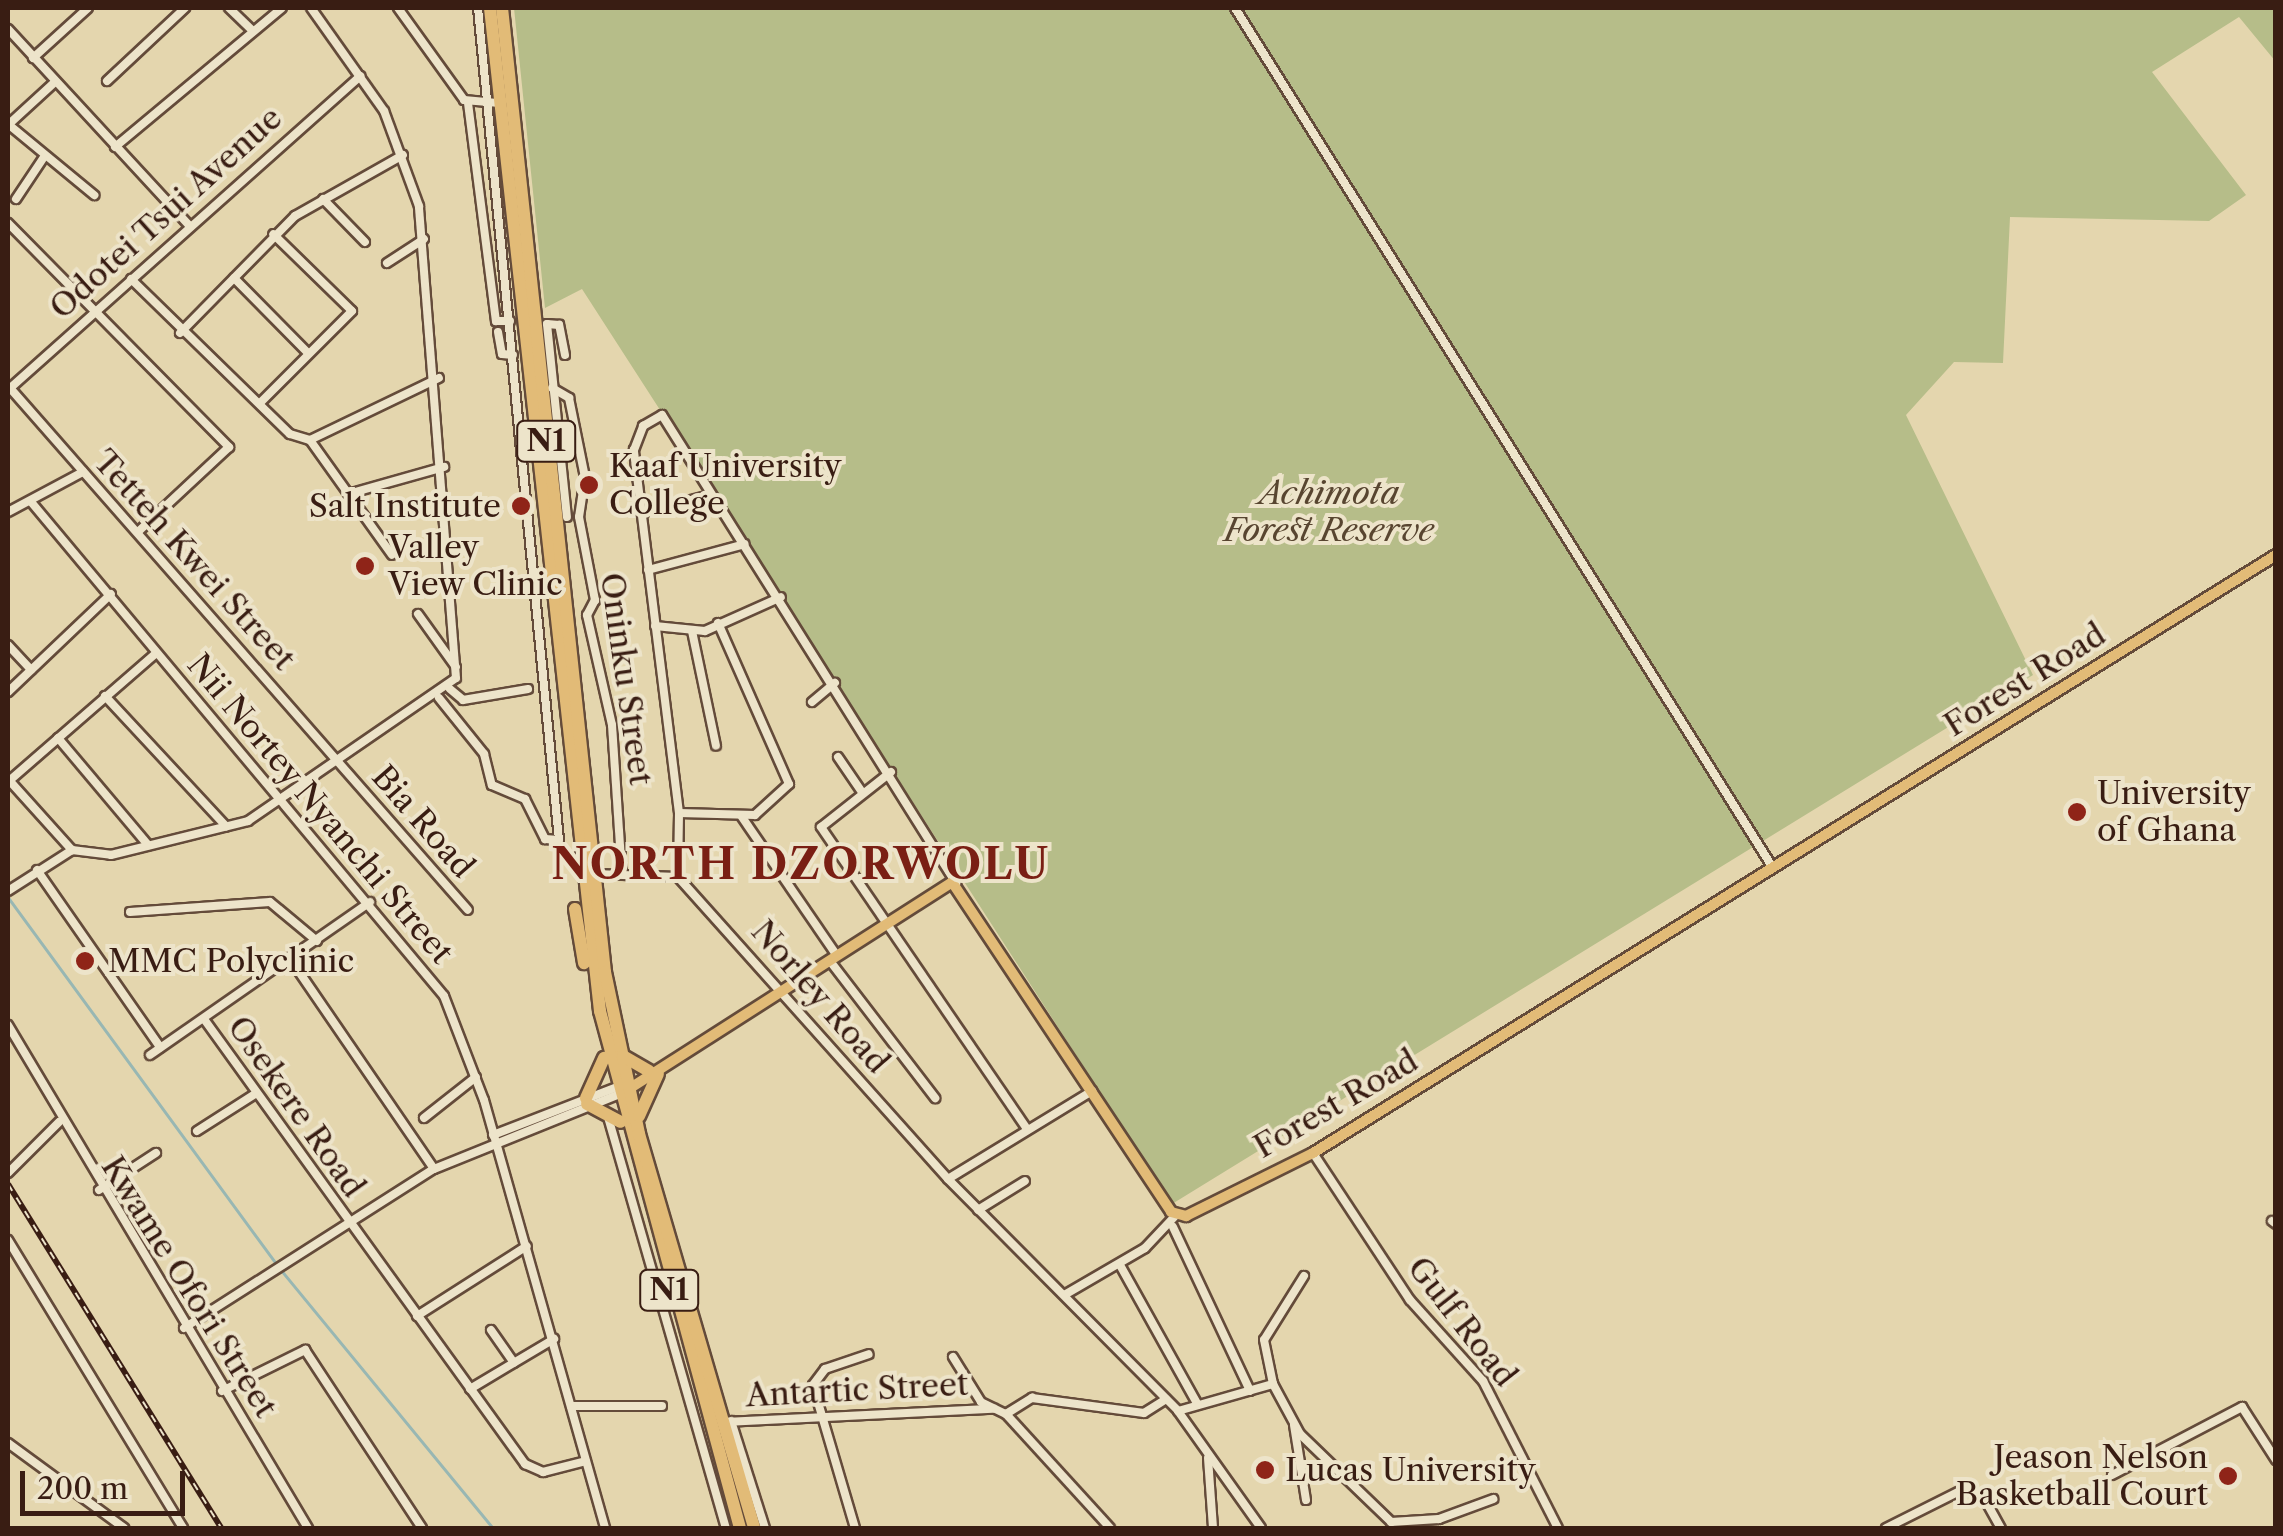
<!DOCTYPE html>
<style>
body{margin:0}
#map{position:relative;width:2283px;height:1536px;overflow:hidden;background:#e4d6ae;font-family:"Libre Caslon Text",serif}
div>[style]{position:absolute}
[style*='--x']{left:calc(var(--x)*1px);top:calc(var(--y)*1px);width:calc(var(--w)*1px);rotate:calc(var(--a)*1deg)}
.green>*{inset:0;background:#b6bd89}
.stream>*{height:2.5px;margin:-1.25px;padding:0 1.25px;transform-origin:1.25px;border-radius:1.25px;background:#98b7b3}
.roads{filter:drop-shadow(2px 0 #644b3a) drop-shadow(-2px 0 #644b3a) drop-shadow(0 2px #644b3a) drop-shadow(0 -2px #644b3a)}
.minor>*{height:8px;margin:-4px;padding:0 4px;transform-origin:4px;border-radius:4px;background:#ede4ca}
.major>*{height:10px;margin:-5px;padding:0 5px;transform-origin:5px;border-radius:5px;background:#e2bb77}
.highway>*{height:12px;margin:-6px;padding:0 6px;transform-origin:6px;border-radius:6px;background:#e2bb77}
.rail>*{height:6px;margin-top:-3px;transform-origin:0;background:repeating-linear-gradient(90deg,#ede4ca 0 8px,#391d13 0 16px);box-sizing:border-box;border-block:2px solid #391d13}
.dots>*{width:28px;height:28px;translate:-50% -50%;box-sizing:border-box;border:5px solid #ede4ca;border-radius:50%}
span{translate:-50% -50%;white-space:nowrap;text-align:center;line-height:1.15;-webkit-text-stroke:8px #ede4ca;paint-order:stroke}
.shield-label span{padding:2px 8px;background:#ede4ca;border:2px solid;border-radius:8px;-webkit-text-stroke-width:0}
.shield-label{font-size:30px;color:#391d13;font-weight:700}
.street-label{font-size:32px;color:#391d13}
.poi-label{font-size:32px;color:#391d13}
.left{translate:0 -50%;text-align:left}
.right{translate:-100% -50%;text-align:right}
.park-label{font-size:32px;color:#584530;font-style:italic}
.district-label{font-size:42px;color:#7a1f14;font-weight:700;letter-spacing:2.5px}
.frame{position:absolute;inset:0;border:10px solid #391d13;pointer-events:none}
.scale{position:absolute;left:20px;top:1471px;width:165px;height:45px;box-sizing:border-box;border:5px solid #391d13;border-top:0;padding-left:12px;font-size:30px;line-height:35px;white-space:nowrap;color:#391d13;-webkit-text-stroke:8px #ede4ca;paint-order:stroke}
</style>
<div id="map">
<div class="green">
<div style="clip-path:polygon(514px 8px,2275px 8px,2276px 62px,2239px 17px,2152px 72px,2246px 195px,2209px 221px,2010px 217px,2003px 363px,1954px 362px,1906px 415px,2033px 675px,1172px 1204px,582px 289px,545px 308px)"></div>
</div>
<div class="stream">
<div style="--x:8;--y:897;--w:455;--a:53.8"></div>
<div style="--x:282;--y:1271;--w:333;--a:50.6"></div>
</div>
<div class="roads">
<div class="minor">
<div style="--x:229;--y:8;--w:33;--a:44"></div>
<div style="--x:398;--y:8;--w:113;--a:54.3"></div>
<div style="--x:464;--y:100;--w:36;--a:5"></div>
<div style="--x:1235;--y:8;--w:1014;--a:57.97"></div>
<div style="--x:8;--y:29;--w:268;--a:47.3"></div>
<div style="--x:33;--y:58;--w:74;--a:-42.3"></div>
<div style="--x:107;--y:81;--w:107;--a:-43.1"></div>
<div style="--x:468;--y:103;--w:220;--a:82.7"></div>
<div style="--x:496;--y:321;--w:14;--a:0"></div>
<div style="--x:8;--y:124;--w:112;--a:39.5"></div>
<div style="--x:8;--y:125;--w:64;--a:-42.5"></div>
<div style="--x:115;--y:147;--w:217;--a:-39.8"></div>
<div style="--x:16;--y:199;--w:50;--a:-56.3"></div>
<div style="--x:323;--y:199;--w:60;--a:45.7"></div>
<div style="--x:8;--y:223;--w:315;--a:45.4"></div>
<div style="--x:229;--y:447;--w:123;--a:137"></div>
<div style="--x:387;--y:263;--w:44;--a:-33"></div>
<div style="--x:234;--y:278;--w:105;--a:45.4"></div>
<div style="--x:131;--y:279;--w:222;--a:44.3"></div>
<div style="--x:290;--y:434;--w:21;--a:17"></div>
<div style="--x:310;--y:440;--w:141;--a:54.5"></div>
<div style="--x:498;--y:332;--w:22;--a:80"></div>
<div style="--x:502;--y:354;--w:11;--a:5"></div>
<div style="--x:180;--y:333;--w:164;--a:-45.5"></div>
<div style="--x:295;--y:216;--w:124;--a:-29.5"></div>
<div style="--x:565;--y:355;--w:31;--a:-101"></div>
<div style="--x:559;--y:325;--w:12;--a:-175"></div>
<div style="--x:547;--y:324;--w:194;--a:84.1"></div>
<div style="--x:10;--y:388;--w:694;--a:48.74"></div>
<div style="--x:552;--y:388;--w:20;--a:30"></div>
<div style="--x:569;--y:398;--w:81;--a:78.6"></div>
<div style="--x:585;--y:477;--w:40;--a:98.5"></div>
<div style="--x:579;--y:517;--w:85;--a:79.1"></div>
<div style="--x:595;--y:600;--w:17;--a:118"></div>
<div style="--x:587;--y:615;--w:113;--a:77.2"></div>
<div style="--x:612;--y:725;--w:149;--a:86.2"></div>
<div style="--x:8;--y:390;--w:472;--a:-41.7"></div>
<div style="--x:260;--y:403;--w:130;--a:-45"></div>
<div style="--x:352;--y:311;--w:110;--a:-135.7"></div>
<div style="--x:310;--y:440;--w:143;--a:-25.7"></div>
<div style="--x:348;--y:494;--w:100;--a:-15.7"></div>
<div style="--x:32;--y:503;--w:642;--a:50.11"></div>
<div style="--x:444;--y:996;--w:111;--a:69"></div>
<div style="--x:484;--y:1100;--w:445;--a:74.2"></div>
<div style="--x:8;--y:512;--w:85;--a:-28.1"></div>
<div style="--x:641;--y:513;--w:71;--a:-14.6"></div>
<div style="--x:648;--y:570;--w:100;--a:-15"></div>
<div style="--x:418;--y:614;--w:65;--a:54.4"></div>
<div style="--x:655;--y:626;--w:50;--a:5.7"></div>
<div style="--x:705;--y:631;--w:83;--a:-24.1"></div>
<div style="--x:692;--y:631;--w:117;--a:78.2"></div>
<div style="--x:8;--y:645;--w:34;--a:47"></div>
<div style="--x:450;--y:689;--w:17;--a:40"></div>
<div style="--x:463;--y:700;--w:66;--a:-9.6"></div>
<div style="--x:8;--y:692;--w:142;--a:-43.6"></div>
<div style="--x:105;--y:696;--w:178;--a:47.1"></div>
<div style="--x:439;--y:698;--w:72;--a:51.2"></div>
<div style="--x:484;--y:754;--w:32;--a:76"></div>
<div style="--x:492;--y:785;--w:36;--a:23"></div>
<div style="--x:525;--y:799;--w:45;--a:63.4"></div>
<div style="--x:545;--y:839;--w:14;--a:4"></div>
<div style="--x:559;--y:840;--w:836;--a:-95.56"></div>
<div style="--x:812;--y:702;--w:30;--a:-40"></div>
<div style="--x:58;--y:738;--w:140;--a:49.9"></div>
<div style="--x:838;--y:757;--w:42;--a:55.6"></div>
<div style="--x:891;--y:772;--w:89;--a:141.8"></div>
<div style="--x:821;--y:827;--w:364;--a:55.7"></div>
<div style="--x:8;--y:779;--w:96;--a:48"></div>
<div style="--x:72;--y:850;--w:39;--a:7"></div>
<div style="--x:111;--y:855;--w:141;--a:-13.9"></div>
<div style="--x:248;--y:821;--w:252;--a:-34.5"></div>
<div style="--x:456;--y:678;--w:473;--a:-94.5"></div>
<div style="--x:419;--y:206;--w:101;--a:-110.2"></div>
<div style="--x:384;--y:111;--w:126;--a:-125.3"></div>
<div style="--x:9;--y:781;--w:194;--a:-41"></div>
<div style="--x:679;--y:813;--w:76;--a:1.5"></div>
<div style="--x:755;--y:815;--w:46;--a:-42.4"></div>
<div style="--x:789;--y:784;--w:176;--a:-113.8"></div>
<div style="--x:742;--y:817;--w:168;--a:55.6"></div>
<div style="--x:37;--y:870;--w:216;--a:55.2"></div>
<div style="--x:595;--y:874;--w:83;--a:2.1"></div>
<div style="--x:678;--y:877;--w:64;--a:-89.1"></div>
<div style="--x:679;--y:813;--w:366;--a:-97.1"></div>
<div style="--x:634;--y:450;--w:26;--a:-69"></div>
<div style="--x:643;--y:426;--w:22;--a:-30"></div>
<div style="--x:662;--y:415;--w:553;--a:57.86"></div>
<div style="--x:678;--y:877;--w:405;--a:48.2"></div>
<div style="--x:948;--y:1179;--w:327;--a:45.2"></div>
<div style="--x:1178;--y:1411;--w:143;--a:54.6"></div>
<div style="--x:8;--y:891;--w:76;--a:-32.6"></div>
<div style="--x:130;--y:912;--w:140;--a:-4.1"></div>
<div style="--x:270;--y:902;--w:61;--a:39.7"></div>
<div style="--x:291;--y:960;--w:253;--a:55.6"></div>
<div style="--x:830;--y:961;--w:173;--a:52.5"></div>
<div style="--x:204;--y:1019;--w:549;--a:54.2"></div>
<div style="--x:525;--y:1464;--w:20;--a:24"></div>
<div style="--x:543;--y:1472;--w:44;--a:-14.3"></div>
<div style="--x:8;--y:1025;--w:586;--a:59.19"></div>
<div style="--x:150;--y:1055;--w:268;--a:-34.8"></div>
<div style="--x:608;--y:1117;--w:428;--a:74"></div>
<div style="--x:424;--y:1118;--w:66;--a:-38.3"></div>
<div style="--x:197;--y:1131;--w:69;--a:-32.5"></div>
<div style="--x:493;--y:1135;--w:131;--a:-21.1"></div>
<div style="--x:1313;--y:1153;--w:176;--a:56.6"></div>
<div style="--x:1410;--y:1300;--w:109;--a:48"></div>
<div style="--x:1483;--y:1381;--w:165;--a:63"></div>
<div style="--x:8;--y:1173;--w:72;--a:-45"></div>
<div style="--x:948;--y:1179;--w:169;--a:-31.4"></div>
<div style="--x:99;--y:1190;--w:68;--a:-33"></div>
<div style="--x:978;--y:1210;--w:55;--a:-31.7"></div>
<div style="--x:2272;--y:1221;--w:5;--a:37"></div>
<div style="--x:1173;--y:1227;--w:181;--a:64.8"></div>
<div style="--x:8;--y:1240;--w:337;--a:58.7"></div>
<div style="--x:1120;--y:1265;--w:160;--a:60.9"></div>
<div style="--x:1304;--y:1276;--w:75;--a:122"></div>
<div style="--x:1264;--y:1340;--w:45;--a:78.4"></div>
<div style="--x:1273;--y:1384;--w:57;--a:61.6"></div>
<div style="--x:1300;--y:1434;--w:127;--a:44"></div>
<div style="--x:1391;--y:1522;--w:48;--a:-3.6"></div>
<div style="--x:1439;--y:1519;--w:58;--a:-20.3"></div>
<div style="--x:1066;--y:1294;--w:91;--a:-30.2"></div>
<div style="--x:1145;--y:1248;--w:45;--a:-46.8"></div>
<div style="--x:417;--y:1316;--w:130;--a:-32.5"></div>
<div style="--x:184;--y:1328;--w:296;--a:-32.5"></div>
<div style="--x:434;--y:1169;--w:197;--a:-22"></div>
<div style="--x:491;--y:1330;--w:40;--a:55.1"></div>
<div style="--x:953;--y:1357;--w:53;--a:58.1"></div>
<div style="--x:981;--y:1402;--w:28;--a:26"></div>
<div style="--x:1006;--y:1414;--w:154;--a:47.6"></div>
<div style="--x:470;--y:1389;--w:98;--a:-30.8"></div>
<div style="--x:222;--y:1391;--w:93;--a:-26.3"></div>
<div style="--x:305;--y:1350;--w:213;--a:56.7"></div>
<div style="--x:571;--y:1406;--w:91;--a:0"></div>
<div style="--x:1178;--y:1411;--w:99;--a:-15.9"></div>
<div style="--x:1006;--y:1414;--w:31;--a:-32"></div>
<div style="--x:1032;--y:1398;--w:113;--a:7.6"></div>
<div style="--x:1144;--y:1413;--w:26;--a:-32"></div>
<div style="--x:731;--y:1421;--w:112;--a:72.4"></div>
<div style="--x:724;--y:1422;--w:270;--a:-2.8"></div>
<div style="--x:1294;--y:1425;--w:76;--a:80.9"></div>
<div style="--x:8;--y:1443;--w:144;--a:36.2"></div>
<div style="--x:1208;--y:1458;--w:70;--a:85.9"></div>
<div style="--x:2112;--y:1475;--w:147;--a:-27.6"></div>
<div style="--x:2242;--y:1407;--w:63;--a:57.3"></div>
<div style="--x:855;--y:1528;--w:149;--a:-106.4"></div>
<div style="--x:813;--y:1385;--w:20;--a:-53"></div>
<div style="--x:825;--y:1369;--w:46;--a:-18.8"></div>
<div style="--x:1886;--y:1528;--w:87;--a:-26.6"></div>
<div style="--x:1964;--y:1489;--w:20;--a:20"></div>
<div style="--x:1983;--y:1496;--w:37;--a:61"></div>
</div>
<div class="major">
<div style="--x:624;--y:1092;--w:389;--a:-32.6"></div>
<div style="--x:952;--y:882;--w:396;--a:56.4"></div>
<div style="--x:1171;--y:1212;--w:16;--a:15"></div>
<div style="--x:1186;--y:1216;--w:142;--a:-26.4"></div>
<div style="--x:1313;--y:1153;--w:1134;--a:-31.84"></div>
</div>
<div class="highway">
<div style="--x:490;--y:8;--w:1009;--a:83.74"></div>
<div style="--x:600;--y:1011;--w:536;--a:74.85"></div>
<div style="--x:502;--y:8;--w:969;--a:83.9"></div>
<div style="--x:605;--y:972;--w:166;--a:78.1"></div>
<div style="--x:639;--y:1134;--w:410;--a:73.7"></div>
<div style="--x:575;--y:909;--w:55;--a:80.5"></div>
<div style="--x:623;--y:1056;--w:30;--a:30"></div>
<div style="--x:586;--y:1098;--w:44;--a:-65.8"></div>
<div style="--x:587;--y:1104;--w:38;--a:28"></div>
<div style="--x:639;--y:1116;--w:46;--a:-65.7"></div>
</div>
</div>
<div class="rail">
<div style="--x:8;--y:1184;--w:405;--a:58.2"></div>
</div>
<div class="dots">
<div style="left:589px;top:485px;background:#8f2418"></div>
<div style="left:521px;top:506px;background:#8f2418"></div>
<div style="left:365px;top:566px;background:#8f2418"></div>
<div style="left:2077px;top:812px;background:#8f2418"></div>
<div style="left:85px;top:961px;background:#8f2418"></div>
<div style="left:1265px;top:1470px;background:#8f2418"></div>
<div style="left:2228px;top:1476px;background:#8f2418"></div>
</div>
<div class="shield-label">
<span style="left:546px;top:441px">N1</span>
<span style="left:669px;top:1290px">N1</span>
</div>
<div class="street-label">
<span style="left:166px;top:213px;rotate:-42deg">Odotei Tsui Avenue</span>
<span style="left:194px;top:560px;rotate:48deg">Tetteh Kwei Street</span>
<span style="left:626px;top:679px;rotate:82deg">Oninku Street</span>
<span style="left:2025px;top:680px;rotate:-32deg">Forest Road</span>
<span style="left:320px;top:809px;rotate:50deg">Nii Nortey Nyanchi Street</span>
<span style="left:423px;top:822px;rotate:49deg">Bia Road</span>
<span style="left:820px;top:997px;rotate:49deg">Norley Road</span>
<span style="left:1336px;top:1104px;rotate:-30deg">Forest Road</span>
<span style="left:296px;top:1107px;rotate:55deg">Osekere Road</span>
<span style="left:189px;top:1287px;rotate:58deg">Kwame Ofori Street</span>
<span style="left:1462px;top:1322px;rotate:52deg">Gulf Road</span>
<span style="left:857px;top:1390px;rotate:-3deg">Antartic Street</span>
</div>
<div class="poi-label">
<span class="left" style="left:609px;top:485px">Kaaf University<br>College</span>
<span class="right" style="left:501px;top:506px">Salt Institute</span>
<span class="left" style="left:388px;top:566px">Valley<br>View Clinic</span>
<span class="left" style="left:2097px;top:812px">University<br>of Ghana</span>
<span class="left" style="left:108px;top:961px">MMC Polyclinic</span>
<span class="right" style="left:2208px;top:1476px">Jeason Nelson<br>Basketball Court</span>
<span class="left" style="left:1285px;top:1470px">Lucas University</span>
</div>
<div class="park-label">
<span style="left:1329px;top:512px">Achimota<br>Forest Reserve</span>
</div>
<div class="district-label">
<span style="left:801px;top:864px">NORTH DZORWOLU</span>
</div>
<div class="frame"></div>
<div class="scale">200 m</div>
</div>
